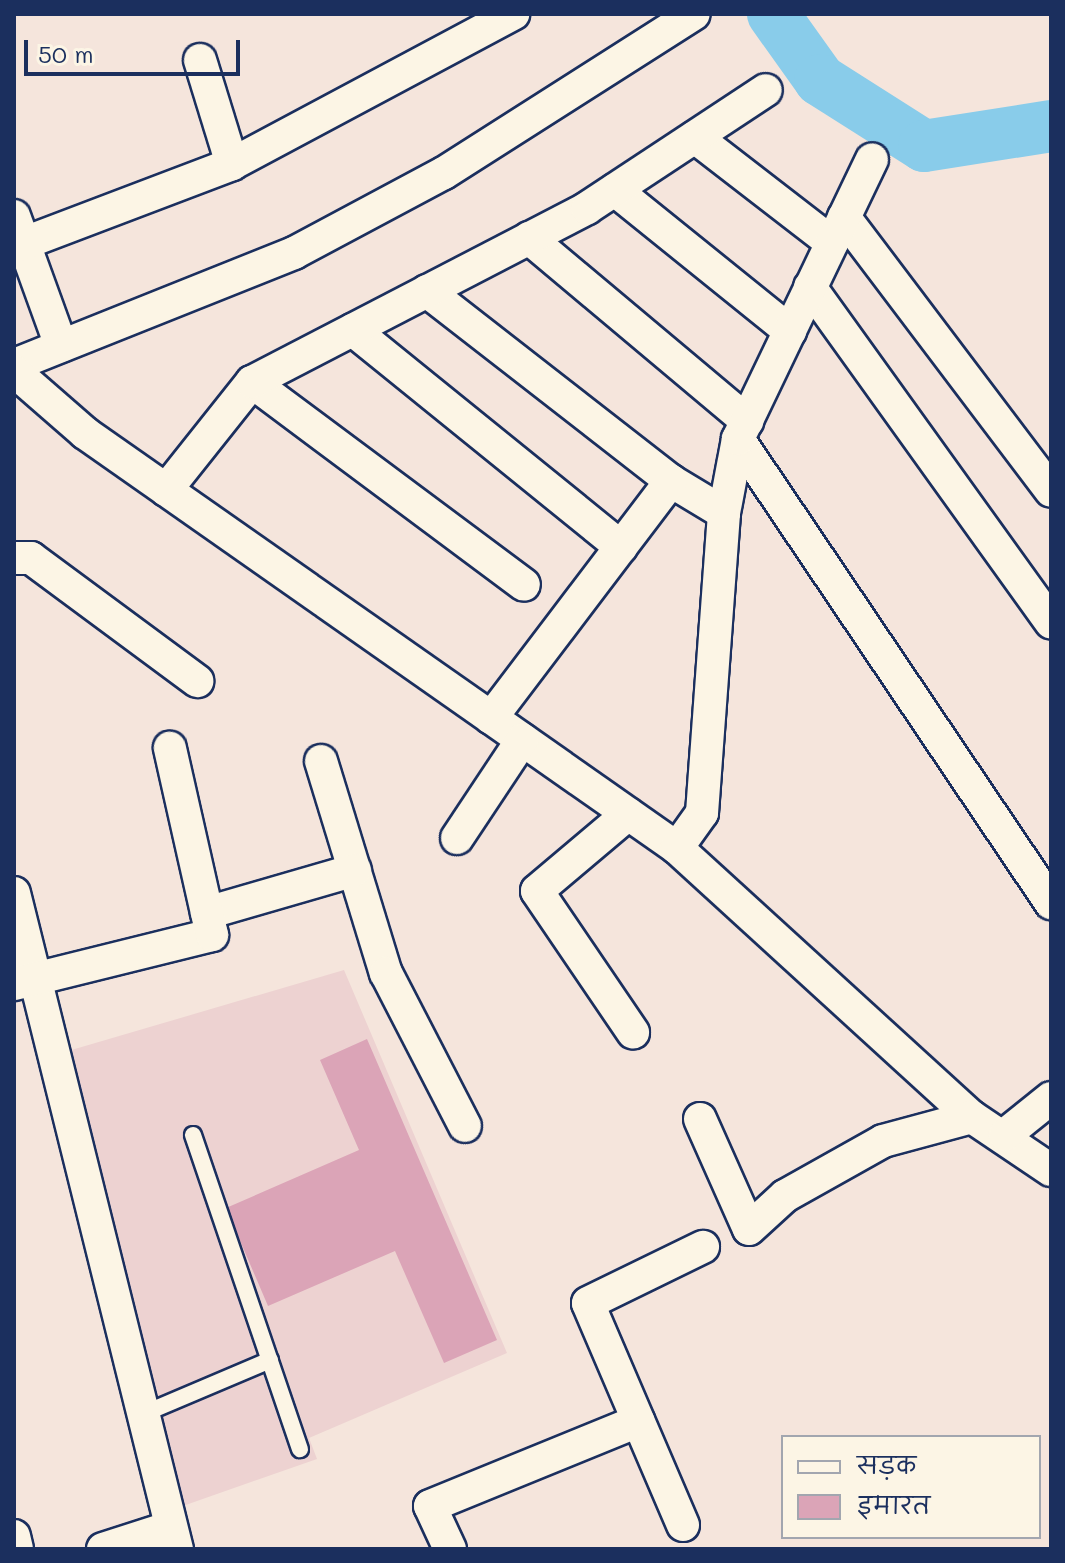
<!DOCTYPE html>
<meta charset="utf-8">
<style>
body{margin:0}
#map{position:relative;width:1065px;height:1563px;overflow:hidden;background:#f5e5dc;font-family:Mali,"Playpen Sans Deva",sans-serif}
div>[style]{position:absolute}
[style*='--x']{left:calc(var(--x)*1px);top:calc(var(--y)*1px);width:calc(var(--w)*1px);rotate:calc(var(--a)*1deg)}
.built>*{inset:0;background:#edd2d1}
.river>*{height:52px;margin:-26px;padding:0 26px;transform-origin:26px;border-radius:26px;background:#89ccea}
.building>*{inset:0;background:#dba4b7}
.roads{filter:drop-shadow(2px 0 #1b2f5e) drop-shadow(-2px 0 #1b2f5e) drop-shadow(0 2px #1b2f5e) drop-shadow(0 -2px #1b2f5e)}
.lane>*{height:16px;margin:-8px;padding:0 8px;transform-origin:8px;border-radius:8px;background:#fcf5e5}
.street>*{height:32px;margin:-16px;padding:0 16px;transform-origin:16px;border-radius:16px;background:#fcf5e5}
span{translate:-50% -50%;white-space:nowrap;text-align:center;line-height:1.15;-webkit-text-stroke:6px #fcf5e5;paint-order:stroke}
.frame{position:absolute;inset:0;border:16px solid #1b2f5e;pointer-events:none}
.legend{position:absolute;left:781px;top:1435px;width:260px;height:104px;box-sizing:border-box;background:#fcf5e5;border:2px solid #a2a6af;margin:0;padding:10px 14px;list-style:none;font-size:24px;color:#1b2f5e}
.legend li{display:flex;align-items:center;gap:16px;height:40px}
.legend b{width:40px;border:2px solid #a2a6af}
.scale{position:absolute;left:24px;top:40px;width:216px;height:36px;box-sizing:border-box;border:4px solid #1b2f5e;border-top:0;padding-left:10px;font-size:24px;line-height:28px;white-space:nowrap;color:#1b2f5e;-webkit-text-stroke:6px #fcf5e5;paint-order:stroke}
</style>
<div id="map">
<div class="built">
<div style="clip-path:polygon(344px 970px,507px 1353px,309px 1438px,317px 1459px,180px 1507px,68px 1051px)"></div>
</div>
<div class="river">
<div style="--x:773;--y:14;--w:81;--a:54.5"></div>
<div style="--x:820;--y:80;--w:123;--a:32.4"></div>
<div style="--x:924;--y:146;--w:129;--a:-8.9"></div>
</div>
<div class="building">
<div style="clip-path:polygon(367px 1039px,497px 1340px,444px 1363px,395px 1251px,268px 1306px,226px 1208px,359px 1150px,320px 1060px)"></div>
</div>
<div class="roads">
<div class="lane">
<div style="--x:193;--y:1135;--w:332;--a:71.2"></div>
<div style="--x:143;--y:1414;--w:138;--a:-23"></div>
</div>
<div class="street">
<div style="--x:200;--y:60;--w:109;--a:72.9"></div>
<div style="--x:695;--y:137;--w:173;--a:37.7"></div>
<div style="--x:615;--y:190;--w:225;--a:38.9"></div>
<div style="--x:14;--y:216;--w:138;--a:70.1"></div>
<div style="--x:844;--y:217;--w:343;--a:52.9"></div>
<div style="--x:529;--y:238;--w:285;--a:40"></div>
<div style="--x:14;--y:247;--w:233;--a:-20.8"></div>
<div style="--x:232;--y:164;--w:319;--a:-28.1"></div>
<div style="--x:810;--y:287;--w:413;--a:54.3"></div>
<div style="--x:427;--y:291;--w:309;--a:37.9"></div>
<div style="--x:671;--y:481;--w:62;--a:31.1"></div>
<div style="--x:353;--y:330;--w:345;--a:39"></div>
<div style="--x:14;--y:365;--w:302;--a:-21.8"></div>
<div style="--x:294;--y:253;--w:170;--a:-28.1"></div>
<div style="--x:444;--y:173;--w:296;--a:-32.5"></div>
<div style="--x:14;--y:371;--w:94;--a:41.1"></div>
<div style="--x:85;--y:433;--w:723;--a:35.03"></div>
<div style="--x:677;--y:848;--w:399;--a:42.4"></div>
<div style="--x:972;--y:1117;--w:95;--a:33.9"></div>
<div style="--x:252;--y:382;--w:339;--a:36.7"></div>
<div style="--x:738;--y:439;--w:560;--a:56"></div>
<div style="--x:166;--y:490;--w:138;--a:-51.5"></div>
<div style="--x:252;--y:382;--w:377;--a:-27.4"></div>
<div style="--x:587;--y:208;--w:214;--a:-33.4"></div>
<div style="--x:14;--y:558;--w:17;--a:0"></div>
<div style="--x:31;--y:558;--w:207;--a:36.5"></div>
<div style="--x:491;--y:718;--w:298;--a:-52.8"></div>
<div style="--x:321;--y:761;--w:222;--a:73"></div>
<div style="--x:386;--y:973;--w:172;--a:62.7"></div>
<div style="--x:628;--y:814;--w:119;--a:139.8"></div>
<div style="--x:537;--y:891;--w:171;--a:55.8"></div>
<div style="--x:457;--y:838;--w:118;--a:-56.4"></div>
<div style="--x:677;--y:848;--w:43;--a:-54.5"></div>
<div style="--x:702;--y:813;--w:301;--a:-85.8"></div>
<div style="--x:724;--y:513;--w:75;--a:-79.3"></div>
<div style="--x:738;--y:439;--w:310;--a:-64.4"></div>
<div style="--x:14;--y:893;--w:676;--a:76.05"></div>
<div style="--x:207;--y:913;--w:154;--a:-16.2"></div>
<div style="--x:14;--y:984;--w:204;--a:-13.9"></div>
<div style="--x:212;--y:935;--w:192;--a:-102.7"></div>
<div style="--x:700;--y:1119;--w:120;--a:66"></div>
<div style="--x:749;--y:1229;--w:49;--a:-42.5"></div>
<div style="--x:785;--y:1196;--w:112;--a:-29.3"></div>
<div style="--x:883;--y:1141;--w:92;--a:-15.1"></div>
<div style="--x:1005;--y:1135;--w:59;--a:-38.8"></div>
<div style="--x:683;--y:1525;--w:241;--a:-113.2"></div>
<div style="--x:588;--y:1303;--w:128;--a:-26"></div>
<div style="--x:14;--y:1536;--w:13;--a:77"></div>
<div style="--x:103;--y:1549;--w:71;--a:-17.9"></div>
<div style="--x:450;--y:1549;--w:47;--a:-114.9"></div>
<div style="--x:430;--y:1506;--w:225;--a:-22.2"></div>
</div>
</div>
<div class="frame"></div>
<ul class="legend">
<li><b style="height:10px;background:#fcf5e5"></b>सड़क</li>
<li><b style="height:22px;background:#dba4b7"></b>इमारत</li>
</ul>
<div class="scale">50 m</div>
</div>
